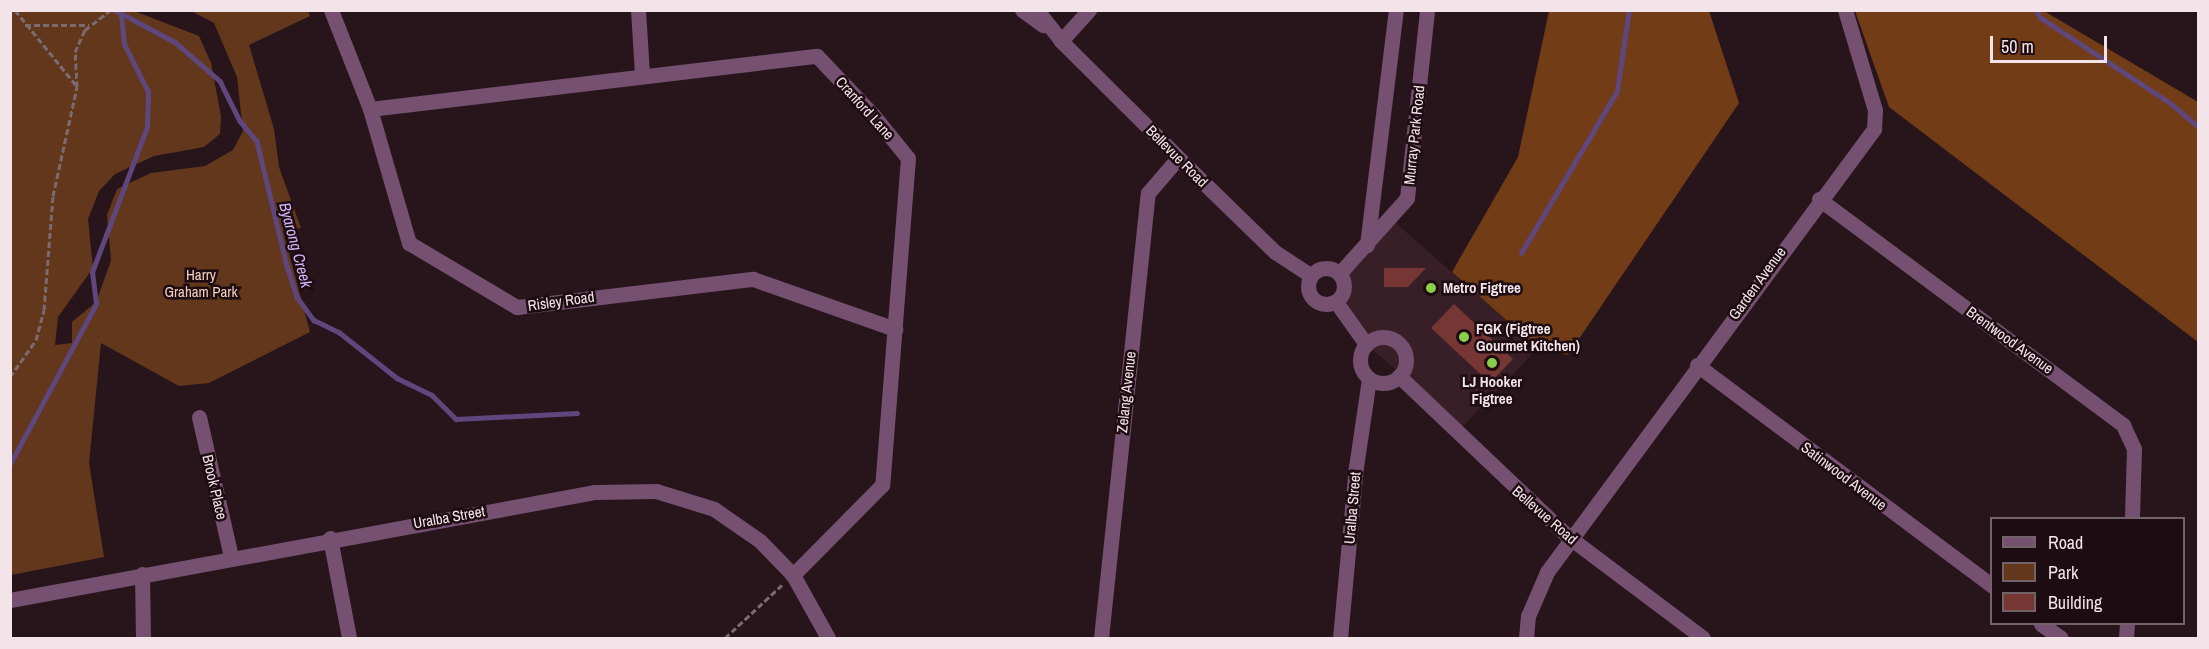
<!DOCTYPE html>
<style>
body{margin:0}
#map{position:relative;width:2209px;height:649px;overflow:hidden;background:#28151c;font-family:"Archivo Narrow",sans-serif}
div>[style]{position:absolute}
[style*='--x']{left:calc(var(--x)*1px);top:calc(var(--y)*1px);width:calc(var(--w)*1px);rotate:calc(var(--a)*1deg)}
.built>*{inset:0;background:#371e27}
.green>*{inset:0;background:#62371b}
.forest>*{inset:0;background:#723c16}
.stream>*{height:4.5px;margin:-2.25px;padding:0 2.25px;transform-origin:2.25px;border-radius:2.25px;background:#5f477e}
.building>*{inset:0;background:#763633}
.path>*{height:3px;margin-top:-1.5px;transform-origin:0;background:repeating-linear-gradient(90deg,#7b6a70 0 6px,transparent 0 9px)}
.minor>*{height:15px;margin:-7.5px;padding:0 7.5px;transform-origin:7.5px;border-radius:7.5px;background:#755070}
.minor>.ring{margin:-7.5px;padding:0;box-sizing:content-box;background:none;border:15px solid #755070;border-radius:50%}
.dots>*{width:16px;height:16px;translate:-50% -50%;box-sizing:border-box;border:3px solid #1e0c13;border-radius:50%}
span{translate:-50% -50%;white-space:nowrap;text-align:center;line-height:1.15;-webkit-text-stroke:5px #1e0c13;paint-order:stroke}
.street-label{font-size:15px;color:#f2e4e8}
.park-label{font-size:15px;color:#f3d0bc}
.poi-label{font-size:15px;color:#f2e4e8;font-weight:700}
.left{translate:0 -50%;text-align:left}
.water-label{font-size:16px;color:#d2b5f8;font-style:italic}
.frame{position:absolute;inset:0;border:12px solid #f2e4e8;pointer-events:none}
.legend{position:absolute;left:1990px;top:517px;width:195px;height:108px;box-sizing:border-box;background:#1e0c13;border:2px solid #736268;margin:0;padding:8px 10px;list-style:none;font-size:18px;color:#f2e4e8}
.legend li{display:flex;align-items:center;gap:12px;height:30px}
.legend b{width:30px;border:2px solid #736268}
.scale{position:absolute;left:1990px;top:36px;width:117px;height:27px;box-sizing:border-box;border:3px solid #f2e4e8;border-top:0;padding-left:8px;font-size:18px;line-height:21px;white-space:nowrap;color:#f2e4e8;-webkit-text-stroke:4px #1e0c13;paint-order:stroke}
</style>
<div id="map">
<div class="built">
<div style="clip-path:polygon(1390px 218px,1538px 348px,1462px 427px,1366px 344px,1339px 300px,1344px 289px,1342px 279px)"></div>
</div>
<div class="green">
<div style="clip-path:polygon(11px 10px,134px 11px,199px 36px,211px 63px,221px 116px,220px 134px,204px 147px,154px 156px,115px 174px,99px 191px,88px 219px,93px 268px,58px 317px,55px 345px,72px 343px,72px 322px,96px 302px,111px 261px,107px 215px,117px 189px,151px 173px,205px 166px,233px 150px,243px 131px,237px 77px,214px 23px,191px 11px,308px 11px,310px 16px,249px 45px,274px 129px,279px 167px,301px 228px,283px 231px,310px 332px,209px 383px,179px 386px,101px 343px,89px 463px,104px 557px,11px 575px)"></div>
</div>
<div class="forest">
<div style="clip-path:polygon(1549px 11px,1709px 11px,1739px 103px,1568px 355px,1538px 348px,1452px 272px,1518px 157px)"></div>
<div style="clip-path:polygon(1855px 11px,2044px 11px,2198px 102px,2198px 342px,1889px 107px)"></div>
</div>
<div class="stream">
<div style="--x:115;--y:10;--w:68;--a:28.1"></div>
<div style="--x:175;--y:42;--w:60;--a:40.9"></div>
<div style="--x:220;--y:81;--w:45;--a:63.4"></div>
<div style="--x:240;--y:121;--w:26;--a:50"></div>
<div style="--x:257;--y:141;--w:129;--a:76.5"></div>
<div style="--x:287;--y:266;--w:33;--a:72"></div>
<div style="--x:297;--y:297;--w:29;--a:54"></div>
<div style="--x:314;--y:320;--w:28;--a:26"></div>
<div style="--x:339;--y:332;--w:74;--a:38.4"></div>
<div style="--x:397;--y:378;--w:39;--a:26"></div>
<div style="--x:432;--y:395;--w:34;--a:45"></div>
<div style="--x:456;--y:419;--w:121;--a:-2.8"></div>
<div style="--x:2036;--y:10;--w:9;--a:58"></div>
<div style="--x:2041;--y:18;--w:153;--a:33.3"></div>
<div style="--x:2169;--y:102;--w:38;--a:40"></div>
<div style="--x:1521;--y:253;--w:188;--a:-59.3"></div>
<div style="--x:1617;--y:91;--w:82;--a:-81.6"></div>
<div style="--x:10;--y:464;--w:182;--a:-61.7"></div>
<div style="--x:96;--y:304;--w:32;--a:-97"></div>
<div style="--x:92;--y:272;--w:155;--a:-69.2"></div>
<div style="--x:147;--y:127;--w:35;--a:-88"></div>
<div style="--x:148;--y:92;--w:54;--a:-116.6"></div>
<div style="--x:124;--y:44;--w:30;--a:-96"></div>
</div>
<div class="building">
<div style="clip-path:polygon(1384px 268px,1426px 268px,1408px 287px,1384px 287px)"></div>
<div style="clip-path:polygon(1454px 304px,1513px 359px,1490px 383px,1431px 328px)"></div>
</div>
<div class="path">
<div style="--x:15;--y:10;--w:97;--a:50.9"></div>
<div style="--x:25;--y:25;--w:64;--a:0"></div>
<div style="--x:10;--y:377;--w:45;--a:-54.9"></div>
<div style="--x:36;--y:340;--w:31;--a:-75"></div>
<div style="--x:44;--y:310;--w:114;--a:-85.5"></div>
<div style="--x:53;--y:196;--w:112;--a:-77.6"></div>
<div style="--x:77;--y:87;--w:35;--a:-93"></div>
<div style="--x:75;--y:52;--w:24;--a:-66"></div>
<div style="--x:85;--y:30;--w:33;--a:-38"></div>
<div style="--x:725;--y:638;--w:79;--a:-43"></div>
</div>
<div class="minor">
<div style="--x:331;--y:10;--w:106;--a:68.5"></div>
<div style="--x:370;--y:109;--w:140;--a:73.8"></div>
<div style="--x:409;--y:243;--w:126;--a:30.7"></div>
<div style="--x:517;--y:307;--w:238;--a:-6.8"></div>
<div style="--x:753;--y:279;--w:151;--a:19.4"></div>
<div style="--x:638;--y:10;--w:64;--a:86.4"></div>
<div style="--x:1022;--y:10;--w:26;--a:36"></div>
<div style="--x:1037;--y:10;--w:39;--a:52"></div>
<div style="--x:1061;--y:41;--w:203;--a:44.8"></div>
<div style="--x:1205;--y:184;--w:98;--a:44.2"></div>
<div style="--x:1275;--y:252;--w:42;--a:33.3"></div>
<div style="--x:1061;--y:41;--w:42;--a:-47.9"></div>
<div style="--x:370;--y:109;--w:450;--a:-6.8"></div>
<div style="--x:817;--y:56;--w:81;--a:46.5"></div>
<div style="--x:873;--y:115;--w:55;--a:50.9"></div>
<div style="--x:908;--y:158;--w:328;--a:94.5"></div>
<div style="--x:882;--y:485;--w:127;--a:134.7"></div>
<div style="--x:1819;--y:199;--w:379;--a:36.6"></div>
<div style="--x:2123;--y:425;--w:26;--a:65"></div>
<div style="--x:2134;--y:449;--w:69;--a:91.7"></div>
<div style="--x:1367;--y:245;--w:237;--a:-83"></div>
<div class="ring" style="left:1308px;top:268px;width:21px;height:21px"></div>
<div style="--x:1339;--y:274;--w:102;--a:-48.2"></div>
<div style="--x:1407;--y:198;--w:189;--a:-83.9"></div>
<div style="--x:1336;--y:302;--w:52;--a:54.5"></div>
<div class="ring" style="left:1360px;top:337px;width:31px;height:31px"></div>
<div style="--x:1697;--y:365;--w:369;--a:36.8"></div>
<div style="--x:1399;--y:376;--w:236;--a:43.5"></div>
<div style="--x:1570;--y:538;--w:166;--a:36.9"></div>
<div style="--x:199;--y:417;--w:144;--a:77.1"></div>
<div style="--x:330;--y:538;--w:102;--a:79.2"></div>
<div style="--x:142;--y:574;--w:64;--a:89.1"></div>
<div style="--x:10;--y:600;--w:595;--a:-10.46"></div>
<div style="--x:595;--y:492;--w:61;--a:-0.9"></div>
<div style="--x:656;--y:491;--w:61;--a:17.2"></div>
<div style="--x:714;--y:509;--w:56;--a:34.8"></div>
<div style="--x:760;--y:541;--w:47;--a:45.9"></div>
<div style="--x:793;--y:575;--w:72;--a:60.9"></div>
<div style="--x:2041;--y:624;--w:24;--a:35"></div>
<div style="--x:1101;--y:638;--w:447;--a:-84"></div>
<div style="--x:1148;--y:193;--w:46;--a:-49.4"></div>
<div style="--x:1340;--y:638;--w:172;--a:-84.7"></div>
<div style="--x:1356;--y:467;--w:89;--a:-81.6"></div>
<div style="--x:1526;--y:638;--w:22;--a:-85"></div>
<div style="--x:1528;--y:616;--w:48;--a:-66.6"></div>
<div style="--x:1547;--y:572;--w:551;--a:-53.57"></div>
<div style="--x:1874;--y:129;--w:19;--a:-87"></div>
<div style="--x:1875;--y:110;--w:104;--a:-106.7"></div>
<div style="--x:2126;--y:638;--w:14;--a:-86"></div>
</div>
<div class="dots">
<div style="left:1431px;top:288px;background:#89cf49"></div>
<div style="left:1464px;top:337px;background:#89cf49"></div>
<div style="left:1492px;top:363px;background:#89cf49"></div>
</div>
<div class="street-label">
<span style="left:865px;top:108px;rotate:48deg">Cranford Lane</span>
<span style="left:1414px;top:135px;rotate:-84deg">Murray Park Road</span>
<span style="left:1177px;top:156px;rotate:45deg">Bellevue Road</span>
<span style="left:1757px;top:283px;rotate:-54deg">Garden Avenue</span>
<span style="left:561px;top:301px;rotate:-8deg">Risley Road</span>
<span style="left:2010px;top:340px;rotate:36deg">Brentwood Avenue</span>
<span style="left:1126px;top:392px;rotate:-84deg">Zelang Avenue</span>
<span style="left:1844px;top:476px;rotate:37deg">Satinwood Avenue</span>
<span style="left:215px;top:487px;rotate:77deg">Brook Place</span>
<span style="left:1352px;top:508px;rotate:-85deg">Uralba Street</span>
<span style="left:1545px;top:515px;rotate:41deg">Bellevue Road</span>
<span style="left:449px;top:517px;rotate:-10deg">Uralba Street</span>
</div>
<div class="park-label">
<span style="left:201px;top:283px">Harry<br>Graham Park</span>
</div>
<div class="poi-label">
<span class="left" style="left:1443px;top:288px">Metro Figtree</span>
<span class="left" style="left:1476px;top:337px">FGK (Figtree<br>Gourmet Kitchen)</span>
<span style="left:1492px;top:390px">LJ Hooker<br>Figtree</span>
</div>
<div class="water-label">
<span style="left:296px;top:245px;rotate:75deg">Byarong Creek</span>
</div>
<div class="frame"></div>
<ul class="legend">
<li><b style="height:8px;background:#755070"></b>Road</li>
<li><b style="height:16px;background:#62371b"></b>Park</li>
<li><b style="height:16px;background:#763633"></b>Building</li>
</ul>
<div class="scale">50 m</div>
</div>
